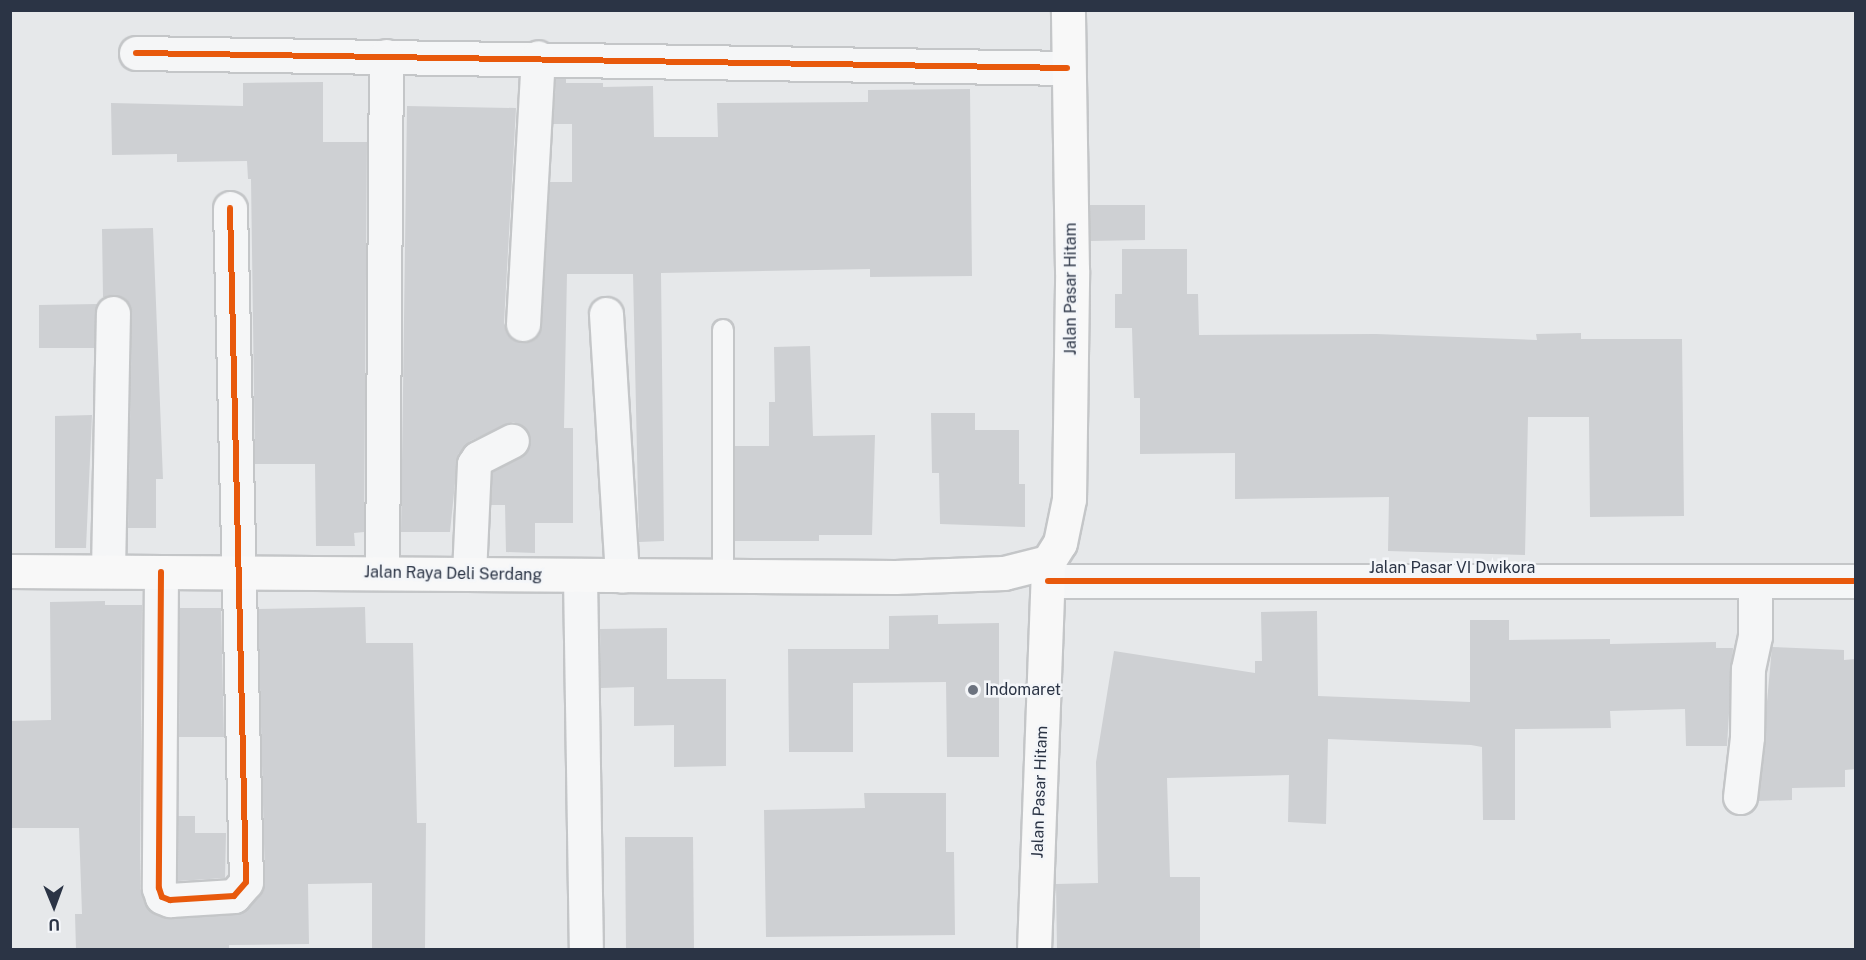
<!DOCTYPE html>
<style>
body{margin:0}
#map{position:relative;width:1866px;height:960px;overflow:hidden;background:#e6e8ea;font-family:"Public Sans",sans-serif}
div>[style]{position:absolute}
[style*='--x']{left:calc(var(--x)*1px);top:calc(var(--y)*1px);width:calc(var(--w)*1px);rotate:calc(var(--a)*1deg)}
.building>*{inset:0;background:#ced0d3}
.roads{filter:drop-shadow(2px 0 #c4c6c8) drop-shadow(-2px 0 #c4c6c8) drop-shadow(0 2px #c4c6c8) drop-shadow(0 -2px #c4c6c8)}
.service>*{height:20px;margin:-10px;padding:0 10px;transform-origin:10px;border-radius:10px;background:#f5f6f7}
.minor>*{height:33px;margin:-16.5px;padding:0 16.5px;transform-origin:16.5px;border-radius:16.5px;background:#f5f6f7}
.secondary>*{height:33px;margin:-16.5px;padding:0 16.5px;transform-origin:16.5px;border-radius:16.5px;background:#f8f8f8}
.primary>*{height:33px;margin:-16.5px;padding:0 16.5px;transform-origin:16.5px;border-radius:16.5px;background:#f8f8f8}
.cycleway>*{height:6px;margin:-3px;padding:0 3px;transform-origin:3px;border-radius:3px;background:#e8590c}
.dots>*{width:16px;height:16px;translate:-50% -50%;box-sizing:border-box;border:3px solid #f4f6f9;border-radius:50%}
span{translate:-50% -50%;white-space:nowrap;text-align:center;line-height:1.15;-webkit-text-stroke:5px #f4f6f9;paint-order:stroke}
.street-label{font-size:16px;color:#2b3445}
.poi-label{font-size:16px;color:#2b3445}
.left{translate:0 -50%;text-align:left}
.frame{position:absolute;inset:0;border:12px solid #2b3445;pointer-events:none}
.north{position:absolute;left:24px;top:876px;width:60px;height:60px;-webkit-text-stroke:4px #f4f6f9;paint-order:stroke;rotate:179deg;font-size:16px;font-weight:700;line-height:24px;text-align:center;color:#2b3445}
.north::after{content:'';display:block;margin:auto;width:21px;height:27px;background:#2b3445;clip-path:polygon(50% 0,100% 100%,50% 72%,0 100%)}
</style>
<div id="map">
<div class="building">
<div style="clip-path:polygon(556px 79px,566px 79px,566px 83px,603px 83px,603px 87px,653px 86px,654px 137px,718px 137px,717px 103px,868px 102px,868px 90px,970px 89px,972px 276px,870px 277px,870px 269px,661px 273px,664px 541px,639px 542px,633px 274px,567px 274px,564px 428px,573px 428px,573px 523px,535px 523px,535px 553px,506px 552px,505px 505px,491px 505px,492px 472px,521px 457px,531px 442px,523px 426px,513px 422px,470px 441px,458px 454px,450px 532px,401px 532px,407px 106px,516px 108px,504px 323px,512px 339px,523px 343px,538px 335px,542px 325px,550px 182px,572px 182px,572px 124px,553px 124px)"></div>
<div style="clip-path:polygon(323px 82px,323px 142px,367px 142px,364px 532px,354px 533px,355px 546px,316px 546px,315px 464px,255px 464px,251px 179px,248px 179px,247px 161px,177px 162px,177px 154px,112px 155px,111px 103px,243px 106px,243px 83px)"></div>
<div style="clip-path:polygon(1090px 205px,1145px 205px,1145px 240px,1090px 241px)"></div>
<div style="clip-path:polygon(153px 228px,163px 479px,156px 479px,156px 528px,128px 528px,132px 313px,122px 297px,103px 297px,102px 229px)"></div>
<div style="clip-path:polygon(1122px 249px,1187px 249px,1187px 294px,1198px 294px,1199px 335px,1376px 334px,1537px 340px,1536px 334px,1581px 333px,1581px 339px,1682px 339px,1684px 516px,1590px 517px,1589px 417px,1528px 417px,1525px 555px,1388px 551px,1389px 497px,1235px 499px,1235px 453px,1140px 454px,1140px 398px,1134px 398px,1132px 328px,1115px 328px,1115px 294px,1122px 294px)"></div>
<div style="clip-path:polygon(97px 304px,94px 348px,39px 348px,39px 305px)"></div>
<div style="clip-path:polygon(810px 346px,813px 436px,875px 435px,872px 535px,819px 535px,819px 541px,735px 541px,735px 446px,769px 446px,769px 402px,775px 402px,774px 347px)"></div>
<div style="clip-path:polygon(931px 413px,975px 413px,975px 430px,1019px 430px,1019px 484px,1025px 484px,1025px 527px,940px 524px,939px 473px,932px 473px)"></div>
<div style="clip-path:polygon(92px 415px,86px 548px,55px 548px,55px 416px)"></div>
<div style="clip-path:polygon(105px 601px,105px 605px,142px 605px,140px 888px,149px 910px,171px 919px,242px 913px,260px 894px,265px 882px,258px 609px,365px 607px,366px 643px,413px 643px,417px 823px,426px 823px,425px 949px,372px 950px,372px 883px,308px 884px,309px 944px,229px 945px,229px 950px,76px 950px,75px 914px,82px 914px,79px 828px,10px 828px,10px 721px,51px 720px,50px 602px)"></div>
<div style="clip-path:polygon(180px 608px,221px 608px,224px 737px,179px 737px)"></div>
<div style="clip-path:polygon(1317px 611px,1318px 696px,1470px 702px,1470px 620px,1509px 620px,1509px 640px,1610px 639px,1610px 644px,1716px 642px,1716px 648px,1733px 648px,1727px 746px,1686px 746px,1685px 709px,1610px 711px,1611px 728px,1515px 729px,1515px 820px,1483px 820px,1482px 747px,1471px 745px,1328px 739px,1326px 824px,1288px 822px,1289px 775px,1167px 778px,1170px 877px,1200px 877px,1200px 950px,1057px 950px,1056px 884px,1098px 883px,1096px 762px,1114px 651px,1255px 673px,1255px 661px,1262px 661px,1261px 612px)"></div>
<div style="clip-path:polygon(938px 615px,938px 624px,999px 623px,999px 757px,947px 757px,946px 682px,853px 683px,853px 752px,789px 752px,788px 649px,889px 649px,889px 616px)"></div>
<div style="clip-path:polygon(667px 628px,667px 679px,726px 679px,726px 766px,674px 767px,674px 725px,634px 726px,634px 687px,601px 688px,600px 629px)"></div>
<div style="clip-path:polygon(1772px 647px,1844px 650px,1844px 660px,1856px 659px,1856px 769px,1845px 770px,1845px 787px,1792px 788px,1792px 800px,1758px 801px)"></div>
<div style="clip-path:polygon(864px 793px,946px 793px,946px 852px,954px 852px,955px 935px,766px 937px,764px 810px,865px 808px)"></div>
<div style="clip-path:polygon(178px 816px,195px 816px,195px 833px,226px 833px,225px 878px,178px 881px)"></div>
<div style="clip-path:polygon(625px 837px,693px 837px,694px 950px,626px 950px)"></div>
</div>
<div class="roads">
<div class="service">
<div style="--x:723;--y:577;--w:247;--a:-90"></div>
</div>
<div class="minor">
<div style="--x:136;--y:53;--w:931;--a:0.92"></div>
<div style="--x:606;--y:314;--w:262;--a:86.5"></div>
<div style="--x:523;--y:324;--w:267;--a:-86.8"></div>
<div style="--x:108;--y:571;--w:258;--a:-88.9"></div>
<div style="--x:161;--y:572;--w:316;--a:90.4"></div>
<div style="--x:159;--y:888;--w:9;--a:72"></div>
<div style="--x:162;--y:897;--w:9;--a:21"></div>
<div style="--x:170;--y:900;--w:64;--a:-3.6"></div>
<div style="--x:234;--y:896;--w:18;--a:-49"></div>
<div style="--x:246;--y:882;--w:674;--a:-91.36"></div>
<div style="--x:382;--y:572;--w:516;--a:-89.56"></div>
<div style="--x:469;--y:574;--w:110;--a:-87.4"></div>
<div style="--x:474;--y:464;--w:7;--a:-56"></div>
<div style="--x:478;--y:458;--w:38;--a:-27"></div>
<div style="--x:580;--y:576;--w:374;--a:89.1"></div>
<div style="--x:1048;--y:581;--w:808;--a:0"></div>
<div style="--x:1740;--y:797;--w:60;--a:-83.3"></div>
<div style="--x:1747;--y:737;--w:68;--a:-89.2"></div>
<div style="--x:1748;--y:669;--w:34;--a:-78"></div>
<div style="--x:1755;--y:636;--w:54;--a:-90"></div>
</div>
<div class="secondary">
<div style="--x:1034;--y:950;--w:388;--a:-87.9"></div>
</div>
<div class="primary">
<div style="--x:10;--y:571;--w:885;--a:0.39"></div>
<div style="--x:895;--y:577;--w:109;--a:-2.1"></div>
<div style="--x:1004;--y:573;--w:45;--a:-14"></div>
<div style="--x:1048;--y:562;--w:22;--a:-58"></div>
<div style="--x:1060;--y:543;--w:45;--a:-78.4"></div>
<div style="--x:1069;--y:499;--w:229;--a:-89.2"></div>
<div style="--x:1072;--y:270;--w:260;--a:-90.9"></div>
</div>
</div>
<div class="cycleway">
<div style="--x:136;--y:53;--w:931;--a:0.92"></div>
<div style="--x:161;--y:572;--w:316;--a:90.4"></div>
<div style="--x:159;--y:888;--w:9;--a:72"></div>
<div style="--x:162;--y:897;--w:9;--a:21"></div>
<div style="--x:170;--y:900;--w:64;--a:-3.6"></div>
<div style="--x:234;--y:896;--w:18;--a:-49"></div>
<div style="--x:246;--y:882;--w:674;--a:-91.36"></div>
<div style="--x:1048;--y:581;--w:808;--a:0"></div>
</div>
<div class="dots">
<div style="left:973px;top:690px;background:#6c737f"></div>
</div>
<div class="street-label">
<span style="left:1071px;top:289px;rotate:-90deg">Jalan Pasar Hitam</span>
<span style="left:1452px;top:568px">Jalan Pasar VI Dwikora</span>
<span style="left:453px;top:574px;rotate:1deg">Jalan Raya Deli Serdang</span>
<span style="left:1040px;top:792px;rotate:-88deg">Jalan Pasar Hitam</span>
</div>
<div class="poi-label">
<span class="left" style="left:985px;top:690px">Indomaret</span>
</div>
<div class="frame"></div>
<div class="north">U</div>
</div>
